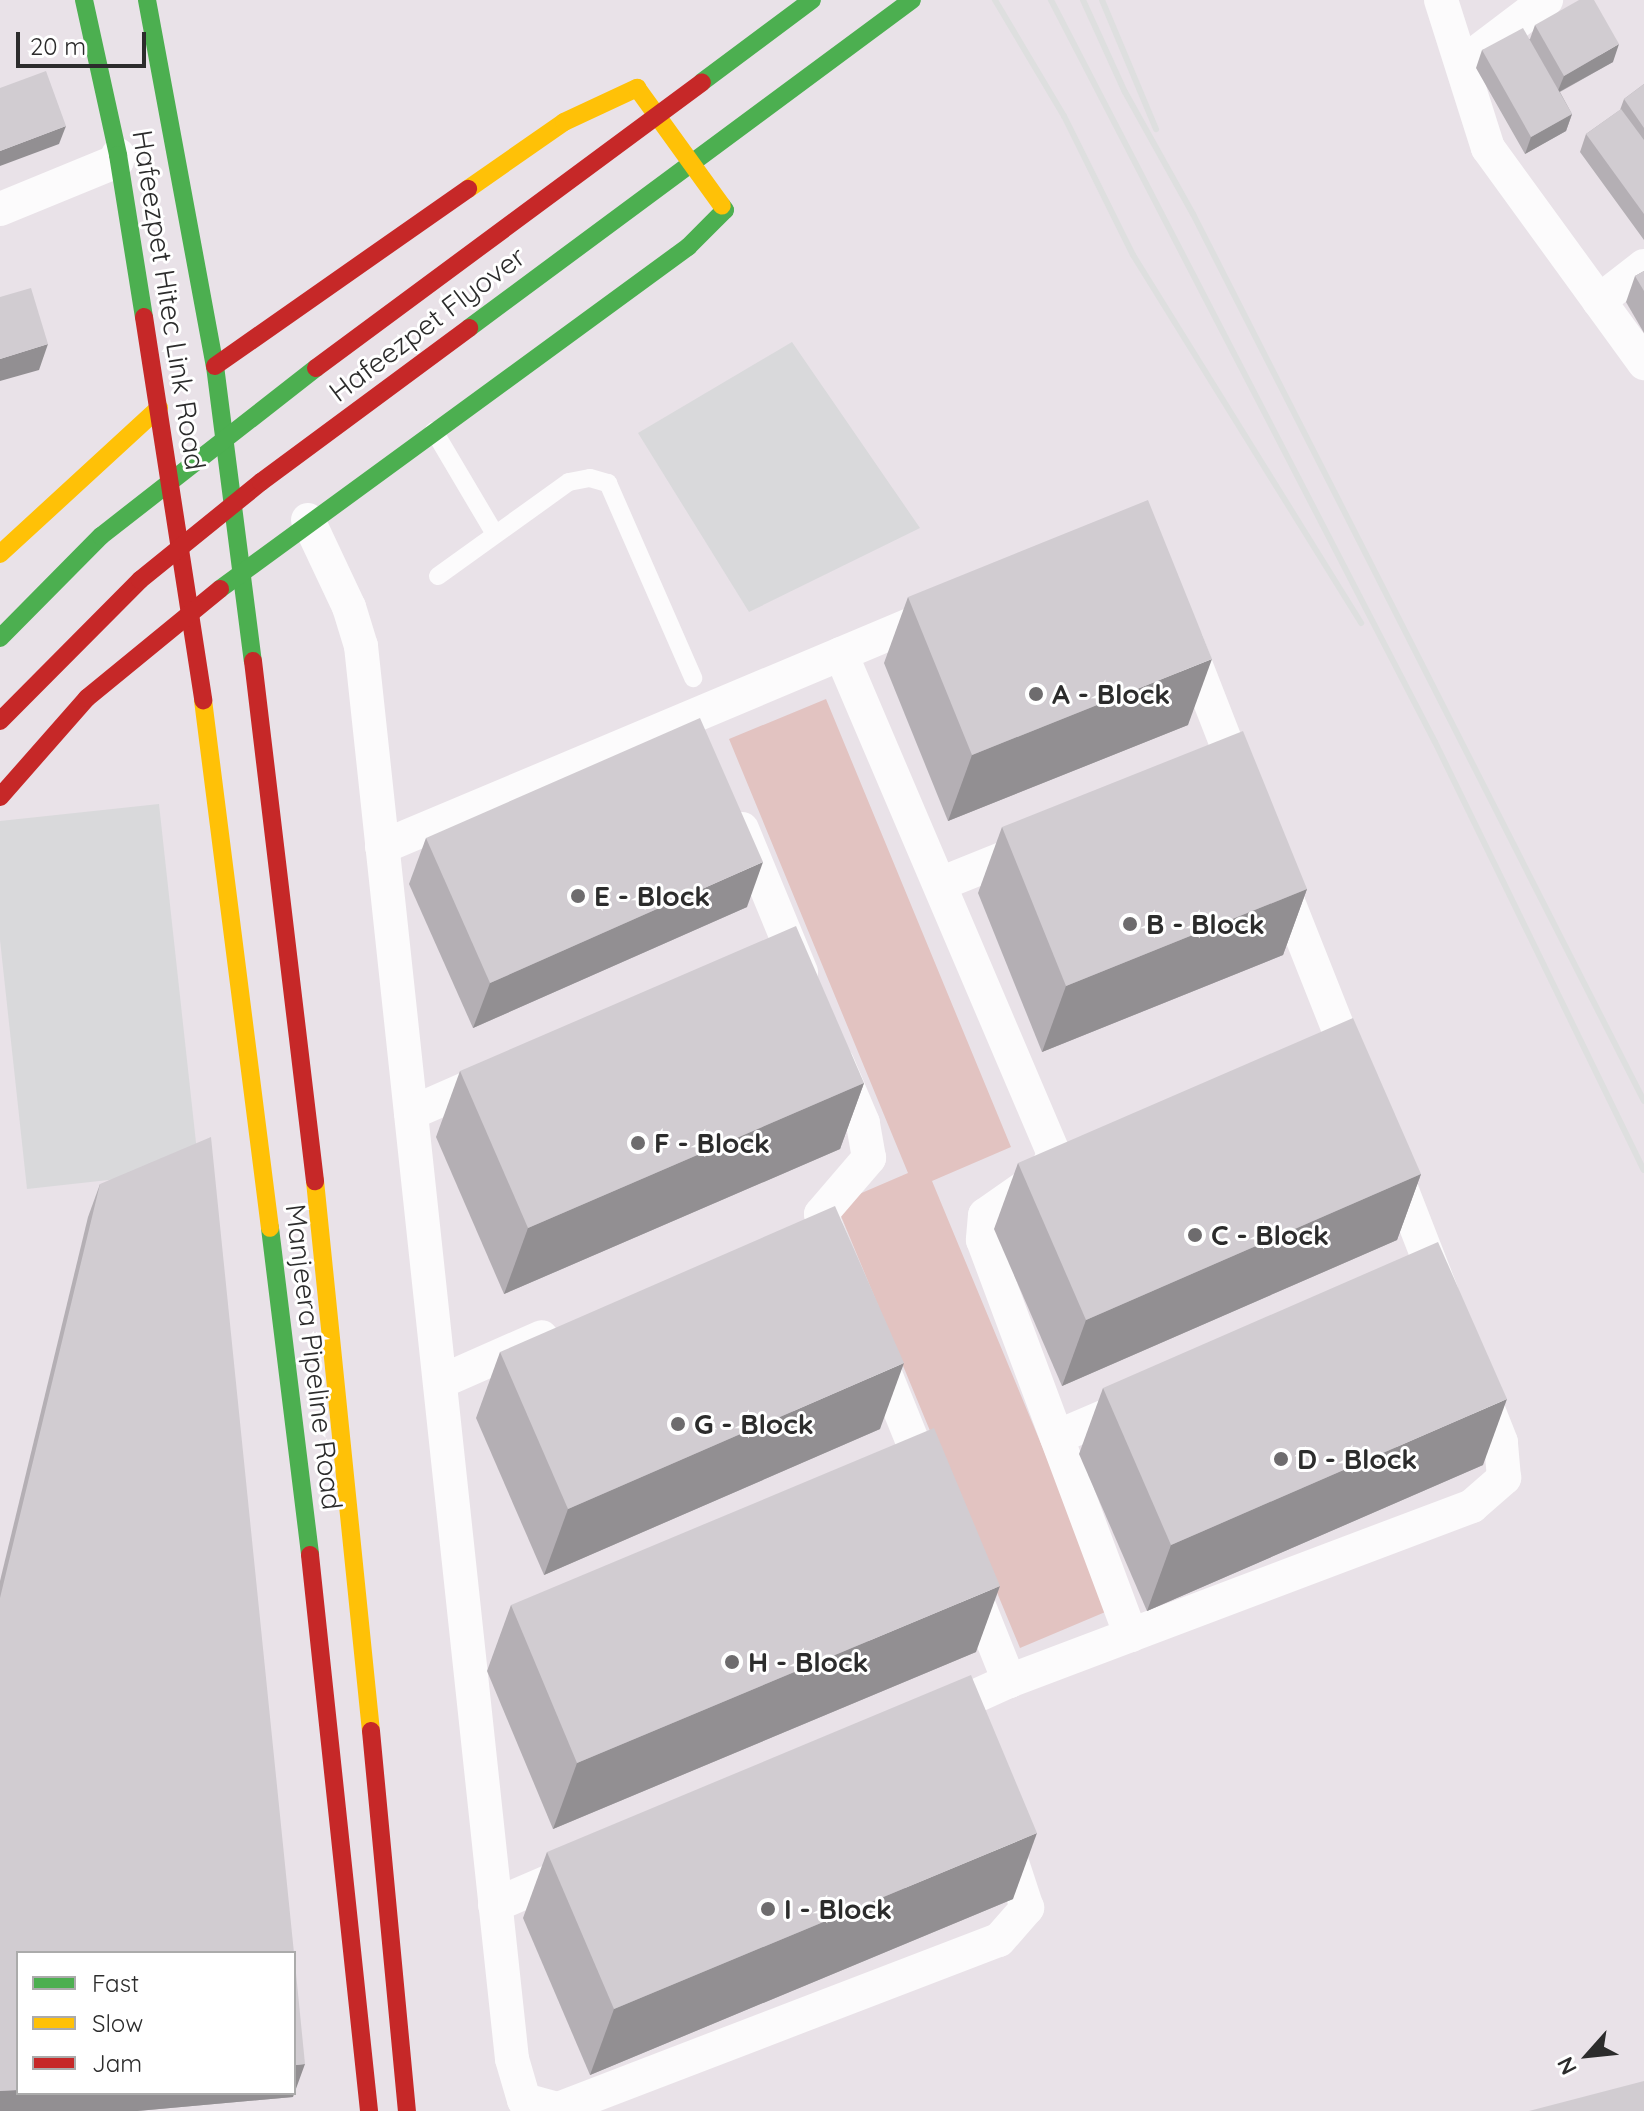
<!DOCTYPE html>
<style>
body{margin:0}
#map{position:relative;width:1644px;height:2111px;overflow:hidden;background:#e9e2e8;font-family:Quicksand,sans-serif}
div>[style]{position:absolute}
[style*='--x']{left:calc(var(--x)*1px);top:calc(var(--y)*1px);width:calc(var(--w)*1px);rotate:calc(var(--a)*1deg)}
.industrial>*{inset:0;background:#d9d9db}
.green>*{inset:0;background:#e2c3c1}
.lane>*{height:18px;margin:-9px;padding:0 9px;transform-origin:9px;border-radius:9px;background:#fcfbfc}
.street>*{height:34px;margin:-17px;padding:0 17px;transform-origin:17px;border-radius:17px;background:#fcfbfc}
.fast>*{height:18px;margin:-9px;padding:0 9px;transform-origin:9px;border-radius:9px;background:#4caf50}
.slow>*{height:18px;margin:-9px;padding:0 9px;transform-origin:9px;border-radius:9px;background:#ffc107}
.jam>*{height:18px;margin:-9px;padding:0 9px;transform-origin:9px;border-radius:9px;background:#c62828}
.rail>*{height:6px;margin:-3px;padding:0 3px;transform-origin:3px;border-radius:3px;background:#dedfdf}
.wall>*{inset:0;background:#b4afb4}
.shaded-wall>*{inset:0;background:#928f92}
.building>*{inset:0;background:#d1ccd1}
.dots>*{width:22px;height:22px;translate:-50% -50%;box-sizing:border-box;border:4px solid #fff;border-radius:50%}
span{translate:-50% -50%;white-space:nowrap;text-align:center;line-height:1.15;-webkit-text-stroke:6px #fff;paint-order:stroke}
.street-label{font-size:28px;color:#2c2c2c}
.poi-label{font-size:28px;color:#2c2c2c;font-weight:700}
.left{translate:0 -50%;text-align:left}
.legend{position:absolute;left:16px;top:1951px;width:280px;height:144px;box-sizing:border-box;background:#fff;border:2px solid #ababab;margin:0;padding:10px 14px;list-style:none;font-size:24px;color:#2c2c2c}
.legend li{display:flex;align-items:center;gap:16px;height:40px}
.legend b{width:40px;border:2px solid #ababab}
.north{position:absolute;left:1548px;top:2015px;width:80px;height:80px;-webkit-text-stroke:6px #fff;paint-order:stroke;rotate:243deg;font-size:22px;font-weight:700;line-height:32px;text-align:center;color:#2c2c2c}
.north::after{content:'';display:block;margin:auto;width:28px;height:36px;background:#2c2c2c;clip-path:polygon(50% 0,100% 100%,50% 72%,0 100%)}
.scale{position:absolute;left:16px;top:32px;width:130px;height:36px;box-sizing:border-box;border:4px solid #2c2c2c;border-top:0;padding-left:10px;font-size:24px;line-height:28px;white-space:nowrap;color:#2c2c2c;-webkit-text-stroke:6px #fff;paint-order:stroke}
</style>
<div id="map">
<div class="industrial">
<div style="clip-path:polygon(792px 342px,920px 528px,749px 612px,638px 433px)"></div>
<div style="clip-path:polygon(159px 804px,199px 1170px,27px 1189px,0 940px,0 821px)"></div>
</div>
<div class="green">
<div style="clip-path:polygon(826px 699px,1011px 1147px,932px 1181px,1110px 1610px,1020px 1648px,836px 1204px,908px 1173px,729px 739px)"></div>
</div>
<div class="lane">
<div style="--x:434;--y:431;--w:120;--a:59.4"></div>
<div style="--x:438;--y:576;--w:161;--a:-35.7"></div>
<div style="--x:569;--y:482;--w:21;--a:-11"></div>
<div style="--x:590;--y:478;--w:19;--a:16"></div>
<div style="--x:608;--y:483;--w:213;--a:66.4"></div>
</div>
<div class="street">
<div style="--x:1441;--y:0;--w:155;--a:72.4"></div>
<div style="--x:1488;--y:148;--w:266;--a:54"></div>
<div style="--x:1464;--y:62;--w:103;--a:-37.1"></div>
<div style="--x:0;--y:209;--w:126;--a:-22.3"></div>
<div style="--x:117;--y:161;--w:6;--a:-81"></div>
<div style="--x:1599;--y:301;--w:57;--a:-37.9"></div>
<div style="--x:308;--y:520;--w:96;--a:64.8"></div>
<div style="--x:349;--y:607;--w:41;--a:72.9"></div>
<div style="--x:361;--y:646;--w:1421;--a:83.9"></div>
<div style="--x:512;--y:2059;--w:43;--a:73.7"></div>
<div style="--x:524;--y:2100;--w:35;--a:15"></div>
<div style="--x:558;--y:2109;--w:472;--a:-21"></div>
<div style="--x:999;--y:1940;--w:43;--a:-48.8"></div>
<div style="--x:1027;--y:1908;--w:74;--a:-108.2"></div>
<div style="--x:1186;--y:640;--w:151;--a:68.7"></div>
<div style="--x:841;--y:654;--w:543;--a:66.93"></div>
<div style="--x:1054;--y:1154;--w:21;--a:115"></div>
<div style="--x:1045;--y:1173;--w:73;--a:145"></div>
<div style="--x:985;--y:1215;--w:25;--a:95"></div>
<div style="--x:983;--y:1240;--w:422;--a:69.5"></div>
<div style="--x:742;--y:829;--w:155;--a:67.6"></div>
<div style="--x:382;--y:847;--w:603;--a:-22.82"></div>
<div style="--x:1279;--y:879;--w:203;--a:68.4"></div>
<div style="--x:940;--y:884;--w:99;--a:-21.9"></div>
<div style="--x:411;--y:1113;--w:87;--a:-23.6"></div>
<div style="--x:1392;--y:1165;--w:135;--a:68.7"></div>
<div style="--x:837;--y:1254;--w:43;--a:-111.8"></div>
<div style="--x:821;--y:1214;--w:74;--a:-49.4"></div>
<div style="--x:869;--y:1158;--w:36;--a:-100"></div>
<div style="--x:863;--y:1123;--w:66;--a:-113.1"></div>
<div style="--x:876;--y:1351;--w:139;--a:68"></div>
<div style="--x:440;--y:1382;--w:111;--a:-23.8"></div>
<div style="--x:1057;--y:1437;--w:84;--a:-23.2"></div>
<div style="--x:969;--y:1581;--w:108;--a:68.2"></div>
<div style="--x:936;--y:1714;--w:80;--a:-24.3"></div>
<div style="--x:1009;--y:1681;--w:495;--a:-20.7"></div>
<div style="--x:1472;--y:1506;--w:43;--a:-41.2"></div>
<div style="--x:1504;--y:1478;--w:36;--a:-95"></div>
<div style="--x:1501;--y:1442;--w:57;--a:-111.6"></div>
<div style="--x:495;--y:1905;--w:88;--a:-23.4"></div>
</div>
<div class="fast">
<div style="--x:84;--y:0;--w:159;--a:77.6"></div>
<div style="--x:118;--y:155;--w:164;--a:80.9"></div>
<div style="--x:147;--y:0;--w:372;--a:79.5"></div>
<div style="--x:215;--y:366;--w:297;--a:82.7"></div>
<div style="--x:702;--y:82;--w:137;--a:-36.7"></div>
<div style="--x:469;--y:328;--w:551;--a:-36.52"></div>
<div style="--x:220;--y:589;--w:580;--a:-36.16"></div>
<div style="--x:688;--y:247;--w:52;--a:-45"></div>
<div style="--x:725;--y:210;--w:5;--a:-127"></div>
<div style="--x:0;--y:638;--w:144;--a:-45.3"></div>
<div style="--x:101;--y:536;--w:273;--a:-38"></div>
<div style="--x:270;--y:1228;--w:329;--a:83"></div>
</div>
<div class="slow">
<div style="--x:468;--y:189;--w:117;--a:-34.9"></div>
<div style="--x:564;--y:122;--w:81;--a:-25"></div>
<div style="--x:637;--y:88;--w:145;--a:54.2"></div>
<div style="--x:0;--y:554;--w:216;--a:-42.6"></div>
<div style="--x:203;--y:700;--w:532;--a:82.77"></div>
<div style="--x:315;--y:1181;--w:553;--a:84.19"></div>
</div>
<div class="jam">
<div style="--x:144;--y:317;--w:388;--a:81.2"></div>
<div style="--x:215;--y:366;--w:309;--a:-35"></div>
<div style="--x:316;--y:368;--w:480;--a:-36.5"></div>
<div style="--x:253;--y:661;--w:524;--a:83.2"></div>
<div style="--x:0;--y:721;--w:199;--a:-45.2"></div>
<div style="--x:140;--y:580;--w:156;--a:-39"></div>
<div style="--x:261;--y:482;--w:259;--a:-36.5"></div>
<div style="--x:0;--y:797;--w:132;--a:-48.7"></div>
<div style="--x:87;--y:698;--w:172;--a:-39.3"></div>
<div style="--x:310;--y:1555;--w:559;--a:83.94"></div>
<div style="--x:371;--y:1731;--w:382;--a:84.6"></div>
</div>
<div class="rail">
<div style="--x:995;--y:0;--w:135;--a:59.3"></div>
<div style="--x:1064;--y:116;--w:155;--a:63.6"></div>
<div style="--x:1133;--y:255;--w:433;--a:58.2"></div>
<div style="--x:1051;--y:0;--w:835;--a:62.64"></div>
<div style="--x:1435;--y:742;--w:476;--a:64"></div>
<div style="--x:1083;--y:0;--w:101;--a:65.5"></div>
<div style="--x:1125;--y:92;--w:140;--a:60.9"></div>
<div style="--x:1193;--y:214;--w:995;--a:63.05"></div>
<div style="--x:1102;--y:0;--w:140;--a:67.3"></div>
</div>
<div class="wall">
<div style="clip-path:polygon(1535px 25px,1613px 62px,1560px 92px,1572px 114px,1566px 131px,1525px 154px,1476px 68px,1482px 50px,1530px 39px)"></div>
<div style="clip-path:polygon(1644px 84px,1644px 240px,1580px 152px,1586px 134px,1620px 110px,1624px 99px)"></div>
<div style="clip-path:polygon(1644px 271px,1644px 333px,1626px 302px,1635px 276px)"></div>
<div style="clip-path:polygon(908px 597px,1188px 725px,948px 821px,884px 663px)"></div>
<div style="clip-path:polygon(1002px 827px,1307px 889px,1283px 955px,1042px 1052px,978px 893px)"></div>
<div style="clip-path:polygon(426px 838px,747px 907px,473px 1028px,409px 884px)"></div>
<div style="clip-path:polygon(460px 1071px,864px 1083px,840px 1149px,504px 1294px,436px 1137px)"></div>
<div style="clip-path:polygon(1018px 1163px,1421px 1174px,1397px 1240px,1062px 1386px,994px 1229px)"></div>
<div style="clip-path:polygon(100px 1184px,293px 2097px,137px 2111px,0 2111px,0 1581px,88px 1217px)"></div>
<div style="clip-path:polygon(500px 1352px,880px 1429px,544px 1575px,476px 1418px)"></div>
<div style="clip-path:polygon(1103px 1388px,1483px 1465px,1147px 1611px,1079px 1454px)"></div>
<div style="clip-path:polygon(511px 1605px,976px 1652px,553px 1829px,487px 1671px)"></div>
<div style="clip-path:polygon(547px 1852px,1013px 1899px,590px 2075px,523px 1918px)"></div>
</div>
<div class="shaded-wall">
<div style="clip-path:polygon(1619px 44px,1613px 62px,1557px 93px,1564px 76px)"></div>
<div style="clip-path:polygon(1572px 114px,1566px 131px,1525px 154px,1531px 137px)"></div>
<div style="clip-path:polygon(66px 126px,59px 144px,0 166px,0 151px)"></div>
<div style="clip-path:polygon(48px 344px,39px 370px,0 381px,0 359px)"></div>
<div style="clip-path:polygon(1212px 659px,1188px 725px,948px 821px,972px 755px)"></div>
<div style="clip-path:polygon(763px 862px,747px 907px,473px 1028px,490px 983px)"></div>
<div style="clip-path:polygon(1307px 889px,1283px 955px,1042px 1052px,1066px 986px)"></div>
<div style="clip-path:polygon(864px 1083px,840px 1149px,504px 1294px,528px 1228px)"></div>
<div style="clip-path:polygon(1421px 1174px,1397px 1240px,1062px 1386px,1086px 1320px)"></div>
<div style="clip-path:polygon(904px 1363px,880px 1429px,544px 1575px,568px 1509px)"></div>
<div style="clip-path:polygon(1507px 1399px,1483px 1465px,1147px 1611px,1171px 1545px)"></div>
<div style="clip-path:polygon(1000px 1586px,976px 1652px,553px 1829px,577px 1763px)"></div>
<div style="clip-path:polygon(1037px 1833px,1013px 1899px,590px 2075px,614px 2009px)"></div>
<div style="clip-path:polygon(305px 2064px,293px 2097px,137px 2111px,0 2111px,0 2091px,18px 2090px,18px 2093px,294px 2093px,294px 2065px)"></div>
</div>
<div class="building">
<div style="clip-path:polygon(1579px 0,1594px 0,1619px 44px,1564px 76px,1535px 25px)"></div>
<div style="clip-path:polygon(1523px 28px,1572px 114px,1531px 137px,1482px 50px)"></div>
<div style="clip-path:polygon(46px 71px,66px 126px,0 151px,0 88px)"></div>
<div style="clip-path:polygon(1644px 84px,1644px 128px,1624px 99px)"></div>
<div style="clip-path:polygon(1621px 109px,1644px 140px,1644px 214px,1586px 134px)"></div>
<div style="clip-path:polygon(1644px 271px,1644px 291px,1635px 276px)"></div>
<div style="clip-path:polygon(31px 288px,48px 344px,0 359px,0 297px)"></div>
<div style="clip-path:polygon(1148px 500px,1212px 659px,972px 755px,908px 597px)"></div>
<div style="clip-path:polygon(700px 718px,763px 862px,490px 983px,426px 838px)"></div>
<div style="clip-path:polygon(1243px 731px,1307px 889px,1066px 986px,1002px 827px)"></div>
<div style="clip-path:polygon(796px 926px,864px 1083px,528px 1228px,460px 1071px)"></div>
<div style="clip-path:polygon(1353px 1018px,1421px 1174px,1086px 1320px,1018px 1163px)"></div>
<div style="clip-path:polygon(211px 1137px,294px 1953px,18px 1953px,18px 2090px,0 2091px,0 1598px,100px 1184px)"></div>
<div style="clip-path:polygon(835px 1206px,904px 1363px,568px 1509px,500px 1352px)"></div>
<div style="clip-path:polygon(1438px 1242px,1507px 1399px,1171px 1545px,1103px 1388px)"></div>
<div style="clip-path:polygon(934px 1428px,1000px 1586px,577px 1763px,511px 1605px)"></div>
<div style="clip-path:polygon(971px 1675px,1037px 1833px,614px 2009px,547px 1852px)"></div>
<div style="clip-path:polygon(294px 1953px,305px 2064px,294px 2065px)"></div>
<div style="clip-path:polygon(1644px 2081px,1644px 2111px,1529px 2111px)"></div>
</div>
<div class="dots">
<div style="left:1036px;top:694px;background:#6e6c6e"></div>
<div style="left:578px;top:896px;background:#6e6c6e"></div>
<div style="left:1130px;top:924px;background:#6e6c6e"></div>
<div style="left:638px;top:1143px;background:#6e6c6e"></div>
<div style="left:1195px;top:1235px;background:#6e6c6e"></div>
<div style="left:678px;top:1424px;background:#6e6c6e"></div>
<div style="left:1281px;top:1459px;background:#6e6c6e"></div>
<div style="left:732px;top:1662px;background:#6e6c6e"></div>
<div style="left:768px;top:1909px;background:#6e6c6e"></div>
</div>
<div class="street-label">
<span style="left:169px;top:300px;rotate:81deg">Hafeezpet Hitec Link Road</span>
<span style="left:427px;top:324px;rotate:-37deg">Hafeezpet Flyover</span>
<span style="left:314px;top:1357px;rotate:83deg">Manjeera Pipeline Road</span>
</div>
<div class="poi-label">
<span class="left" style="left:1052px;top:694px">A - Block</span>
<span class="left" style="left:594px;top:896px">E - Block</span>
<span class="left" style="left:1146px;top:924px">B - Block</span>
<span class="left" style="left:654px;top:1143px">F - Block</span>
<span class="left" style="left:1211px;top:1235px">C - Block</span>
<span class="left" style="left:694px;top:1424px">G - Block</span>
<span class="left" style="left:1297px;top:1459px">D - Block</span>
<span class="left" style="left:748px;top:1662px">H - Block</span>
<span class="left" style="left:784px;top:1909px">I - Block</span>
</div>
<ul class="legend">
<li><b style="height:10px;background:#4caf50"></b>Fast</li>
<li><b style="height:10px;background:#ffc107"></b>Slow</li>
<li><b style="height:10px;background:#c62828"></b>Jam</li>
</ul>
<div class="north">N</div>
<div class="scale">20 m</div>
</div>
